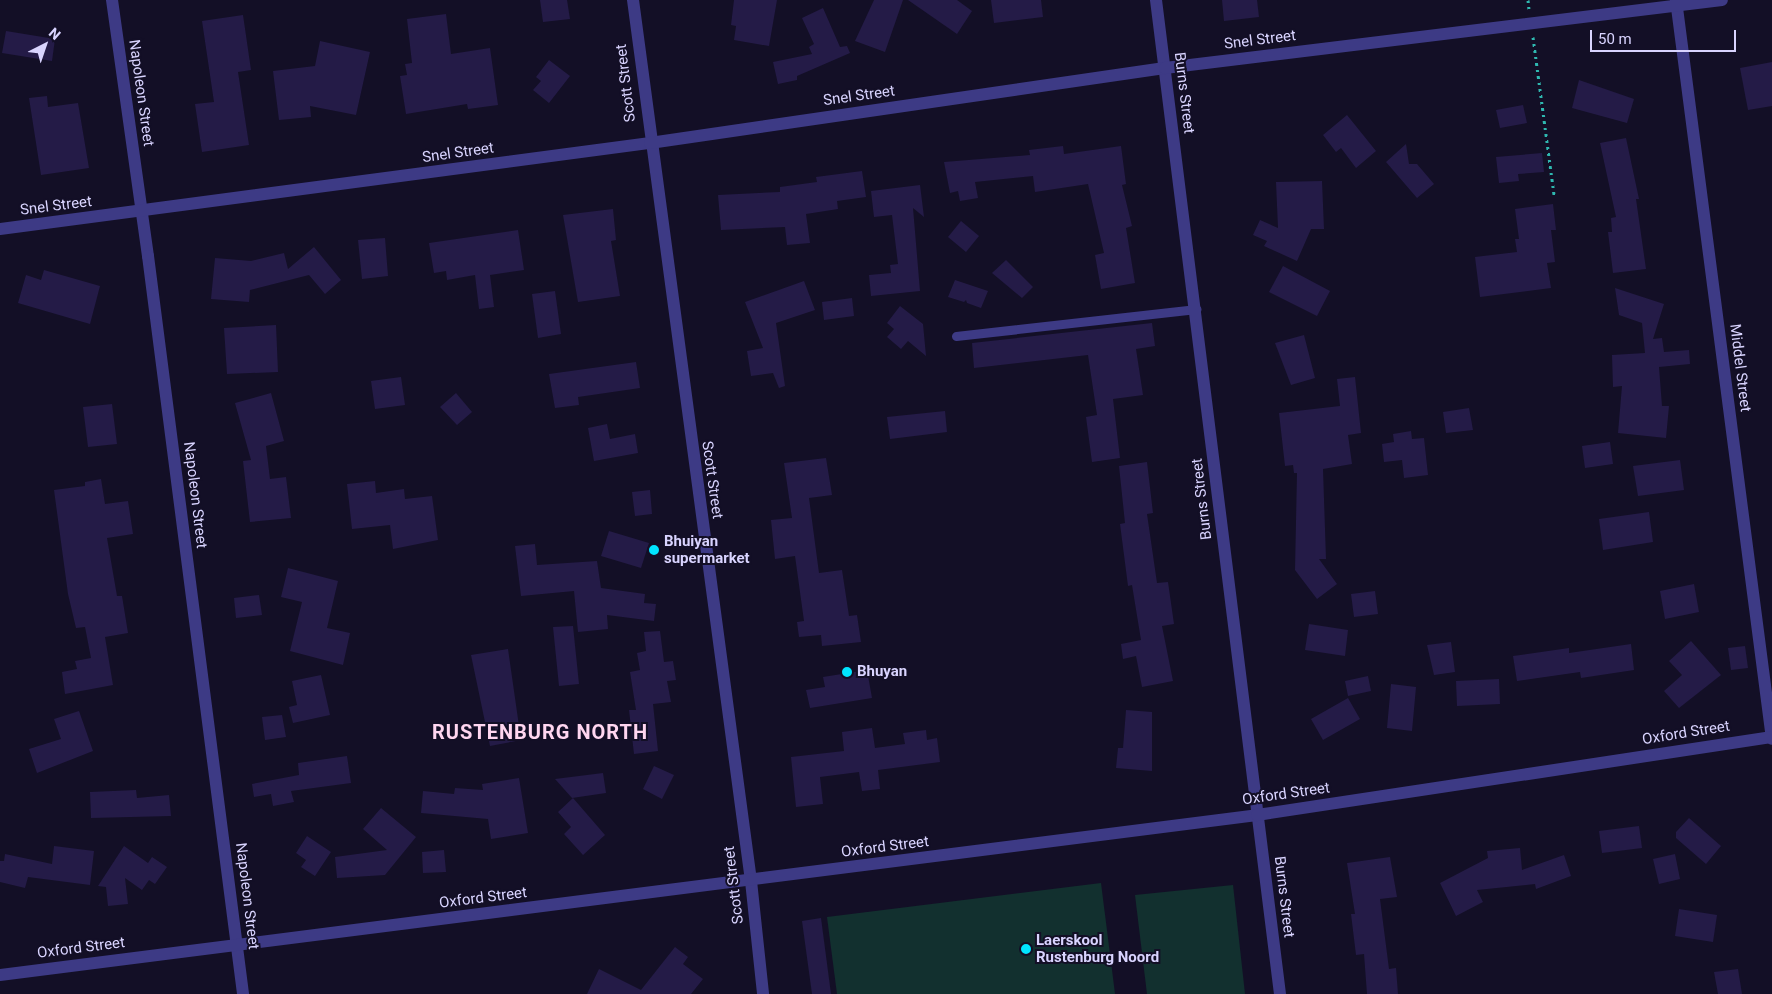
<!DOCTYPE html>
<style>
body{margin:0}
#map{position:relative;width:1772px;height:994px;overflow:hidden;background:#130f26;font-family:Roboto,sans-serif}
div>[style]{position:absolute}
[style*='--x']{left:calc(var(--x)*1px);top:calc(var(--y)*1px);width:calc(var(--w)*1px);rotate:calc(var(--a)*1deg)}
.green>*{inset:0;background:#12302f}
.building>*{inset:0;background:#241b47}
.path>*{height:3px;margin-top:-1.5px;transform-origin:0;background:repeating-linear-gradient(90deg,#2fb8b0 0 2.5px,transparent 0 6.5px)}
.service>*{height:9px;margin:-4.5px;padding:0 4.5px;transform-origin:4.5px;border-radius:4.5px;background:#3d3a85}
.minor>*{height:12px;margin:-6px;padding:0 6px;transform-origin:6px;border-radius:6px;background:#3d3a85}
.dots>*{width:14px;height:14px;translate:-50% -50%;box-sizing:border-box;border:2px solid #130f26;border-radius:50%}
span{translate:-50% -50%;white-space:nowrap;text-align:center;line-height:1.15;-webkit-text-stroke:4px #130f26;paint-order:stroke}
.street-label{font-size:15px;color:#d9d4ff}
.poi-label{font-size:15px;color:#d9d4ff;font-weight:700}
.left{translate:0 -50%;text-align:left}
.district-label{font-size:20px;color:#ffd6f0;font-weight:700;letter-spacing:1px}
.north{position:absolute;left:20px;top:20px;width:50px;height:50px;-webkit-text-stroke:4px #130f26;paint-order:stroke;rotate:41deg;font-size:14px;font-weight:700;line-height:20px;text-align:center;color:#d9d4ff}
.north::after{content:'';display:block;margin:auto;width:18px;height:22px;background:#d9d4ff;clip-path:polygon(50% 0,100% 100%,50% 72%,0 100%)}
.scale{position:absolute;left:1590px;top:30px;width:146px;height:22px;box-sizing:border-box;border:2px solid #d9d4ff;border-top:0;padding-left:6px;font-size:15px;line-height:18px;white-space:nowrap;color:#d9d4ff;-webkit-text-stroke:4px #130f26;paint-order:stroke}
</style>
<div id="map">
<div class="green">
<div style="clip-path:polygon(1101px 883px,1115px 994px,837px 994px,827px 917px)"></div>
<div style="clip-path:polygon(1233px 885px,1245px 994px,1147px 994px,1135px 895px)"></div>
</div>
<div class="building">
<div style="clip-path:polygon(540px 0,567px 0,570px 19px,543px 22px)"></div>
<div style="clip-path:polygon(734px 0,777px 0,769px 46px,734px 40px,736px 26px,731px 25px)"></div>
<div style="clip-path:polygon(874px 0,903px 0,885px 52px,855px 41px)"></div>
<div style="clip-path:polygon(908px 0,957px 0,972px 11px,957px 34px)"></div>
<div style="clip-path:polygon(991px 0,1041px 0,1043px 17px,994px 23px)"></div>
<div style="clip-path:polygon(1222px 0,1257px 0,1259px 17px,1224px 21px)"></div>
<div style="clip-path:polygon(823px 8px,840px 47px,847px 46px,850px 53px,797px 76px,797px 80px,778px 84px,773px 62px,812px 54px,809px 47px,814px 44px,802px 18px)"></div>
<div style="clip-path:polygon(446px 14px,451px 54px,490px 48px,498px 105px,468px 109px,467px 104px,406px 114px,400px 76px,407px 75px,405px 64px,412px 63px,407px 19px)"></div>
<div style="clip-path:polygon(243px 15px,251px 70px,238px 72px,249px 145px,202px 152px,195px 104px,214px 102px,202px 21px)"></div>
<div style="clip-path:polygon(6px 31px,55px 39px,52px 61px,2px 53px)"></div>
<div style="clip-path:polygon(320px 41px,370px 52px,356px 115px,310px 106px,311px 117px,279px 120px,273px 71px,315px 66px)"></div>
<div style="clip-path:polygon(549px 60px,570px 76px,549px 103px,533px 90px,541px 81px,536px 77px)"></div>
<div style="clip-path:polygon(1772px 62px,1772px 106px,1748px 110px,1740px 68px)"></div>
<div style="clip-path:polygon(1579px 80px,1634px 99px,1627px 123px,1572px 108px)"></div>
<div style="clip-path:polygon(47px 96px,48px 107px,78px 103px,89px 168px,41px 175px,29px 98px)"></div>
<div style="clip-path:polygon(1523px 105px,1527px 123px,1500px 128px,1496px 110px)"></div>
<div style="clip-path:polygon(1347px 115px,1376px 151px,1356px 168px,1341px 148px,1336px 152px,1323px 135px)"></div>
<div style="clip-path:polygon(1626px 138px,1639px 199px,1636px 199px,1646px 269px,1613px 273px,1608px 232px,1612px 232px,1611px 218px,1616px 217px,1600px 143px)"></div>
<div style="clip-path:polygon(1406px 144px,1409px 164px,1417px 164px,1434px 184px,1417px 198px,1386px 162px)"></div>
<div style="clip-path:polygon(1063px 146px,1064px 154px,1121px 146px,1126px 184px,1122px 185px,1132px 226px,1126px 228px,1135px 283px,1101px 289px,1095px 255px,1104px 253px,1088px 184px,1035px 192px,1033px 176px,975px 182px,978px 198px,960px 201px,958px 191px,950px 193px,944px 162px,1030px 155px,1029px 150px)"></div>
<div style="clip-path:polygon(1542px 153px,1544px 172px,1518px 174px,1519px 181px,1499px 183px,1496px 157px)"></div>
<div style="clip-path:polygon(862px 171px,866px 197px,837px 201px,838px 209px,806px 214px,810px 243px,787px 245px,785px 227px,721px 230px,718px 195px,780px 192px,780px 187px,817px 182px,816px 177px)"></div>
<div style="clip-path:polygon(1322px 181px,1324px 229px,1311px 229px,1297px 261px,1264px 246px,1267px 241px,1253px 235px,1260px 220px,1278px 228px,1276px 182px)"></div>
<div style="clip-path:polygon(920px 185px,924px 217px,913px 208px,920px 291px,871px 296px,869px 275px,891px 273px,890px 265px,898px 264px,892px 215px,874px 217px,871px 191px)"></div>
<div style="clip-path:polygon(1553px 204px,1556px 230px,1551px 230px,1555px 262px,1547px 263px,1551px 288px,1480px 297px,1475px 257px,1517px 252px,1515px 239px,1519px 239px,1515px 209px)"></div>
<div style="clip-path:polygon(613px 209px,616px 240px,611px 241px,620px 296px,578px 302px,563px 215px)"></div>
<div style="clip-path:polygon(961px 221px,979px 236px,966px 252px,948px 237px)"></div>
<div style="clip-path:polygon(518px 230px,524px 270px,490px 275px,494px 307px,479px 309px,475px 275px,447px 280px,446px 271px,434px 273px,429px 243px)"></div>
<div style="clip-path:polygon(385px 238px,388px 276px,362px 279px,358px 240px)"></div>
<div style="clip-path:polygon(314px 247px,341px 280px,325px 294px,309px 275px,250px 290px,249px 302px,211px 299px,215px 258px,251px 261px,284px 253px,288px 269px)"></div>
<div style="clip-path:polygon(1006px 260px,1033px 287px,1022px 298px,992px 273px)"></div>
<div style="clip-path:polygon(1283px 266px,1330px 291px,1317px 316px,1269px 292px)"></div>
<div style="clip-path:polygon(44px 270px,100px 286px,90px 324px,18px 303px,26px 275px,41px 280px)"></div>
<div style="clip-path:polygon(955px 280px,988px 291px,981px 308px,967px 303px,966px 300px,964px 302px,948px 297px)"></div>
<div style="clip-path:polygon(804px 281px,815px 310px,776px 323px,785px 386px,779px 388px,773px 373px,751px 376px,747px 351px,763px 348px,745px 302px)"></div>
<div style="clip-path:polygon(1615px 288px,1664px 304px,1653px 339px,1662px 338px,1664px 352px,1689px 350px,1690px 364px,1659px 367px,1662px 406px,1669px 406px,1666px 438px,1618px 433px,1622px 386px,1613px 387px,1612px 355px,1645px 353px,1642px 323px,1619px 315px)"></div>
<div style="clip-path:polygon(555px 291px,561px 334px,538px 338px,532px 294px)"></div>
<div style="clip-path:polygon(852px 298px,854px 316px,824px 320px,822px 302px)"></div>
<div style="clip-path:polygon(900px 306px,923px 324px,926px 356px,908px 341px,901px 349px,887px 337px,894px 329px,887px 323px)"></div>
<div style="clip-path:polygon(1152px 323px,1155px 346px,1136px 349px,1143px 395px,1113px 399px,1120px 458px,1092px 462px,1086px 417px,1097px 415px,1088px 355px,974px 368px,972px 343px)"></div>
<div style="clip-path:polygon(276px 325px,278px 372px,227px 374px,224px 328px)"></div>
<div style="clip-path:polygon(1304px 335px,1315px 378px,1291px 385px,1275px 343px)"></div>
<div style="clip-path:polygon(636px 362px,640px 388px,578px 397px,579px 405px,555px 408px,549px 374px)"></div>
<div style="clip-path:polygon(401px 377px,405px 405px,375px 409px,371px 381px)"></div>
<div style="clip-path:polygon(1355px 377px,1361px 433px,1348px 435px,1352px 464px,1323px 469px,1326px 559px,1319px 559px,1337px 584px,1317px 599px,1295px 570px,1297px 473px,1294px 473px,1293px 465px,1285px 466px,1279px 413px,1340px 406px,1337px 379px)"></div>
<div style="clip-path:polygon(271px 393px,284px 441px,266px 446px,270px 479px,286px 477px,291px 518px,250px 522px,243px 461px,251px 460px,235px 403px)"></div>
<div style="clip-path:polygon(456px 393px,472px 412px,457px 425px,440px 407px)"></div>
<div style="clip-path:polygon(112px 404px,117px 444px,88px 447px,83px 407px)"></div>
<div style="clip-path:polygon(1469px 408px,1473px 430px,1446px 433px,1443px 412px)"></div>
<div style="clip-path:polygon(945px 411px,947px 432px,890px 439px,887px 417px)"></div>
<div style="clip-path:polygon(607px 424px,610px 439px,635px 434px,638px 453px,594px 461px,588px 428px)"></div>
<div style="clip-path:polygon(1411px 431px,1412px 439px,1424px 438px,1428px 475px,1404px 478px,1402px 460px,1384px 462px,1382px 444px,1394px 442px,1393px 434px)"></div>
<div style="clip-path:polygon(1610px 442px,1613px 464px,1585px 468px,1582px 446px)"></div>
<div style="clip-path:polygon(826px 458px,832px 495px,809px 498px,819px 573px,842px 570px,849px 616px,857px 615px,861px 642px,822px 646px,821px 635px,799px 637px,797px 622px,804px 621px,795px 556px,775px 559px,771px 520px,792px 518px,784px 463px)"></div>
<div style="clip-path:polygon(1680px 460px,1684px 490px,1638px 496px,1633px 466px)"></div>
<div style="clip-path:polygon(1147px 462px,1153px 513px,1147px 514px,1157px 583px,1168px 582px,1174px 624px,1162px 626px,1173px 681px,1142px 687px,1136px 656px,1123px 659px,1121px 644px,1141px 640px,1132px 585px,1128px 586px,1120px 524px,1125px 523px,1119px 466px)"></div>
<div style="clip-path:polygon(101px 479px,105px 504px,128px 501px,133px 534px,107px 538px,117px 596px,122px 596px,128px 633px,105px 637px,113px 685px,65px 694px,62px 672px,77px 669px,75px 661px,91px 658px,85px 627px,76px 628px,68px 594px,54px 490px,85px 486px,85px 482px)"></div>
<div style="clip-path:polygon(375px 481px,376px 493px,404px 489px,405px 499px,432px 496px,438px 540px,393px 549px,390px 525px,352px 529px,347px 484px)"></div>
<div style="clip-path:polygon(650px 490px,652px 514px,635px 516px,632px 492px)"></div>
<div style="clip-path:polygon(1649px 512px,1653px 542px,1603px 550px,1599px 519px)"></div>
<div style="clip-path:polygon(609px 531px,649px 543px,641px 568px,601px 556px)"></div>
<div style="clip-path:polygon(535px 544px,537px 565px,597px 561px,601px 588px,645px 594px,644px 603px,656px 604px,654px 621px,607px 615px,608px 629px,578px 632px,574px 591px,521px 596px,515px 546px)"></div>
<div style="clip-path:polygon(288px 568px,338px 581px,327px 628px,350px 633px,343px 665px,290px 651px,302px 602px,281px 597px)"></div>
<div style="clip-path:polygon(1694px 584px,1699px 612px,1665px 619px,1660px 591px)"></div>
<div style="clip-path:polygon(1375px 591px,1378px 614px,1354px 617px,1351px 594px)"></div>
<div style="clip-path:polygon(259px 595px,262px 615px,236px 618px,234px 598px)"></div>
<div style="clip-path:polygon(1309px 624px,1348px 630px,1345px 656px,1305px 650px)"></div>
<div style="clip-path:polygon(573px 626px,579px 684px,559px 686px,553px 627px)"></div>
<div style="clip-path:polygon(660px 631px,664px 662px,673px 661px,676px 680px,667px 681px,671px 702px,653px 704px,658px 751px,634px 754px,629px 710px,636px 710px,630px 672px,640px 670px,637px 653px,646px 651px,644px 632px)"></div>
<div style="clip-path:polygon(1691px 641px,1721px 675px,1679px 708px,1664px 691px,1682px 675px,1669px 661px)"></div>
<div style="clip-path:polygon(1451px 642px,1455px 672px,1434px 675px,1427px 645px)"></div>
<div style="clip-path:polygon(1631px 644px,1634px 670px,1581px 678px,1580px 672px,1517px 681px,1513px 656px,1569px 648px,1569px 653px)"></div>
<div style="clip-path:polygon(1745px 646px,1748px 668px,1731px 670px,1728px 648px)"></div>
<div style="clip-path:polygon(508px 649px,521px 740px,490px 746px,471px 655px)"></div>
<div style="clip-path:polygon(867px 670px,872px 698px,810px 708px,806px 690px,825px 687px,823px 677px)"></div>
<div style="clip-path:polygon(321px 675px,330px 715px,293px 723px,289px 707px,297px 705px,292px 681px)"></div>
<div style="clip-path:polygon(1368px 676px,1371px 691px,1348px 696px,1345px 681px)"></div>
<div style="clip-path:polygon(1499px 679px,1500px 704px,1457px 706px,1456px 681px)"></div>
<div style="clip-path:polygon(1391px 684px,1416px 687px,1412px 731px,1387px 728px)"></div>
<div style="clip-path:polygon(1348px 698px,1360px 719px,1323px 740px,1311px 719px)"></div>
<div style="clip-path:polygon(1126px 710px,1152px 712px,1152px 771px,1116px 768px,1118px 748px,1123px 748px)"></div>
<div style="clip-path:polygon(79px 711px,93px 751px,37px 773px,29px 749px,61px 739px,54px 719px)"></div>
<div style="clip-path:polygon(282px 715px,286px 737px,265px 740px,262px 717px)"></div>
<div style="clip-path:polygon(872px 728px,875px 748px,905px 744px,903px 733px,926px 730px,927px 740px,937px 738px,940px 762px,878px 770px,880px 789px,862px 791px,859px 772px,820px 777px,823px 804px,796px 807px,791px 757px,844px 751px,842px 732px)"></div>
<div style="clip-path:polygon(347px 756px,351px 783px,291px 791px,294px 802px,273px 806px,271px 794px,254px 797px,252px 784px,299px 775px,298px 763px)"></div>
<div style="clip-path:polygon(654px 766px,674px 775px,662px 799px,643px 789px)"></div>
<div style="clip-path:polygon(603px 773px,606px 793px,572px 798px,555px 779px)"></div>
<div style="clip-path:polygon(519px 778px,528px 833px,491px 839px,488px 819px,421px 813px,423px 791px,454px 794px,455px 788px,483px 790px,482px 784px)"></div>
<div style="clip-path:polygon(136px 790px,137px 798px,169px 795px,171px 816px,91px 818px,90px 792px)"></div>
<div style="clip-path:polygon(573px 798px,605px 835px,583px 855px,564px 834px,571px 827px,558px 812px)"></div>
<div style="clip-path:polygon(381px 808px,416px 837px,385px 875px,337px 878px,335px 857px,387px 850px,363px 829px)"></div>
<div style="clip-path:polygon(1689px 818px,1721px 846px,1706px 864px,1676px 838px,1676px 832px)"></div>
<div style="clip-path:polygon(1639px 826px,1642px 848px,1602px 853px,1599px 831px)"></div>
<div style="clip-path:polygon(307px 836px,331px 852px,315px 876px,301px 867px,306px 860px,296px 853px)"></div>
<div style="clip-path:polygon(54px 846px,94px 851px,90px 885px,28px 877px,25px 888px,0 882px,0 861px,4px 861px,5px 854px,52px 864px)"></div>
<div style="clip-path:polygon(124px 846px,148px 863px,152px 857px,167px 867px,155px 884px,149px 880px,142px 890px,125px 878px,128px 904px,108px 906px,106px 887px,98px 886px)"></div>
<div style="clip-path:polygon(1520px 848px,1522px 870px,1564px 855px,1571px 876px,1536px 889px,1535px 884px,1477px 890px,1483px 902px,1456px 916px,1440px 883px,1488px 858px,1487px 851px)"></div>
<div style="clip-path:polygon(444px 850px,446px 872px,423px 873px,422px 852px)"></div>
<div style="clip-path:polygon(1675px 854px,1680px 879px,1659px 884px,1653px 859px)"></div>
<div style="clip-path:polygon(1390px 857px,1397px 897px,1380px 899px,1389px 969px,1396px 968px,1398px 994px,1367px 994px,1364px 954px,1356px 955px,1351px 914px,1355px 914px,1347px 863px)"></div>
<div style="clip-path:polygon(1679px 909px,1717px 915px,1713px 942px,1675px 936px)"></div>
<div style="clip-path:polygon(821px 918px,831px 994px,812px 994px,802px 921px)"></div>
<div style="clip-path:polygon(675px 947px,688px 957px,683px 964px,703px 979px,691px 994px,587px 994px,599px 969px,641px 990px)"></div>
<div style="clip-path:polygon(1738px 969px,1742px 994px,1718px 994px,1714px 972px)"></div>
</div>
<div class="path">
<div style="--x:1528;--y:0;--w:9;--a:84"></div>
<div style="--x:1533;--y:37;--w:159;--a:82.4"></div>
</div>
<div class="service">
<div style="--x:956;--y:336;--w:242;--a:-6.4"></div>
</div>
<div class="minor">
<div style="--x:112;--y:0;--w:259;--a:82"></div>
<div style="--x:148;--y:256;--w:744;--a:82.66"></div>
<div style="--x:633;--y:0;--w:889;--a:82.37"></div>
<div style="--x:751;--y:881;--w:114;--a:83.9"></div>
<div style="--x:1156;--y:0;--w:1002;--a:82.89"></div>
<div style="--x:1676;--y:0;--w:745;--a:82.6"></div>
<div style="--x:0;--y:229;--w:656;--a:-7.54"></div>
<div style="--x:650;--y:143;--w:520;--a:-8.29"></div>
<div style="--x:1165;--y:68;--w:561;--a:-6.96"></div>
<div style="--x:0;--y:975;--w:1267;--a:-7.25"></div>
<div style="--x:1257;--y:815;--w:521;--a:-8.61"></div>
</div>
<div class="dots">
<div style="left:654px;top:550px;background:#00e5ff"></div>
<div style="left:847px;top:672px;background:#00e5ff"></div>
<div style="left:1026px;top:949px;background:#00e5ff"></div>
</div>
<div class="street-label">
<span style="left:1260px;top:40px;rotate:-7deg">Snel Street</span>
<span style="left:626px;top:83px;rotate:-97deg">Scott Street</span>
<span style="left:141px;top:93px;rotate:82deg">Napoleon Street</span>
<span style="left:1184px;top:93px;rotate:83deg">Burns Street</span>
<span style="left:859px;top:96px;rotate:-8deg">Snel Street</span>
<span style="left:458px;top:153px;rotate:-8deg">Snel Street</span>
<span style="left:56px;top:206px;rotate:-7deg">Snel Street</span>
<span style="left:1740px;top:368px;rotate:83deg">Middel Street</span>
<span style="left:712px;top:480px;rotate:82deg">Scott Street</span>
<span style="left:195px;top:495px;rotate:83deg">Napoleon Street</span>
<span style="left:1202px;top:499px;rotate:-97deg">Burns Street</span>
<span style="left:1686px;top:733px;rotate:-9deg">Oxford Street</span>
<span style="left:1286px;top:794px;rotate:-8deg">Oxford Street</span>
<span style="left:885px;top:847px;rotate:-7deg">Oxford Street</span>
<span style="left:734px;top:885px;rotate:-97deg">Scott Street</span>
<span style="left:247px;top:896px;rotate:83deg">Napoleon Street</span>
<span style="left:1284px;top:897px;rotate:83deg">Burns Street</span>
<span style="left:483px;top:898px;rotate:-7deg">Oxford Street</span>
<span style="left:81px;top:948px;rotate:-7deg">Oxford Street</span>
</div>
<div class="poi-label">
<span class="left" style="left:664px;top:550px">Bhuiyan<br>supermarket</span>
<span class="left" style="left:857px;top:672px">Bhuyan</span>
<span class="left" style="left:1036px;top:949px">Laerskool<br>Rustenburg Noord</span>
</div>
<div class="district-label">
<span style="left:540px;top:732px">RUSTENBURG NORTH</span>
</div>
<div class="north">N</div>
<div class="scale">50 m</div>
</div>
